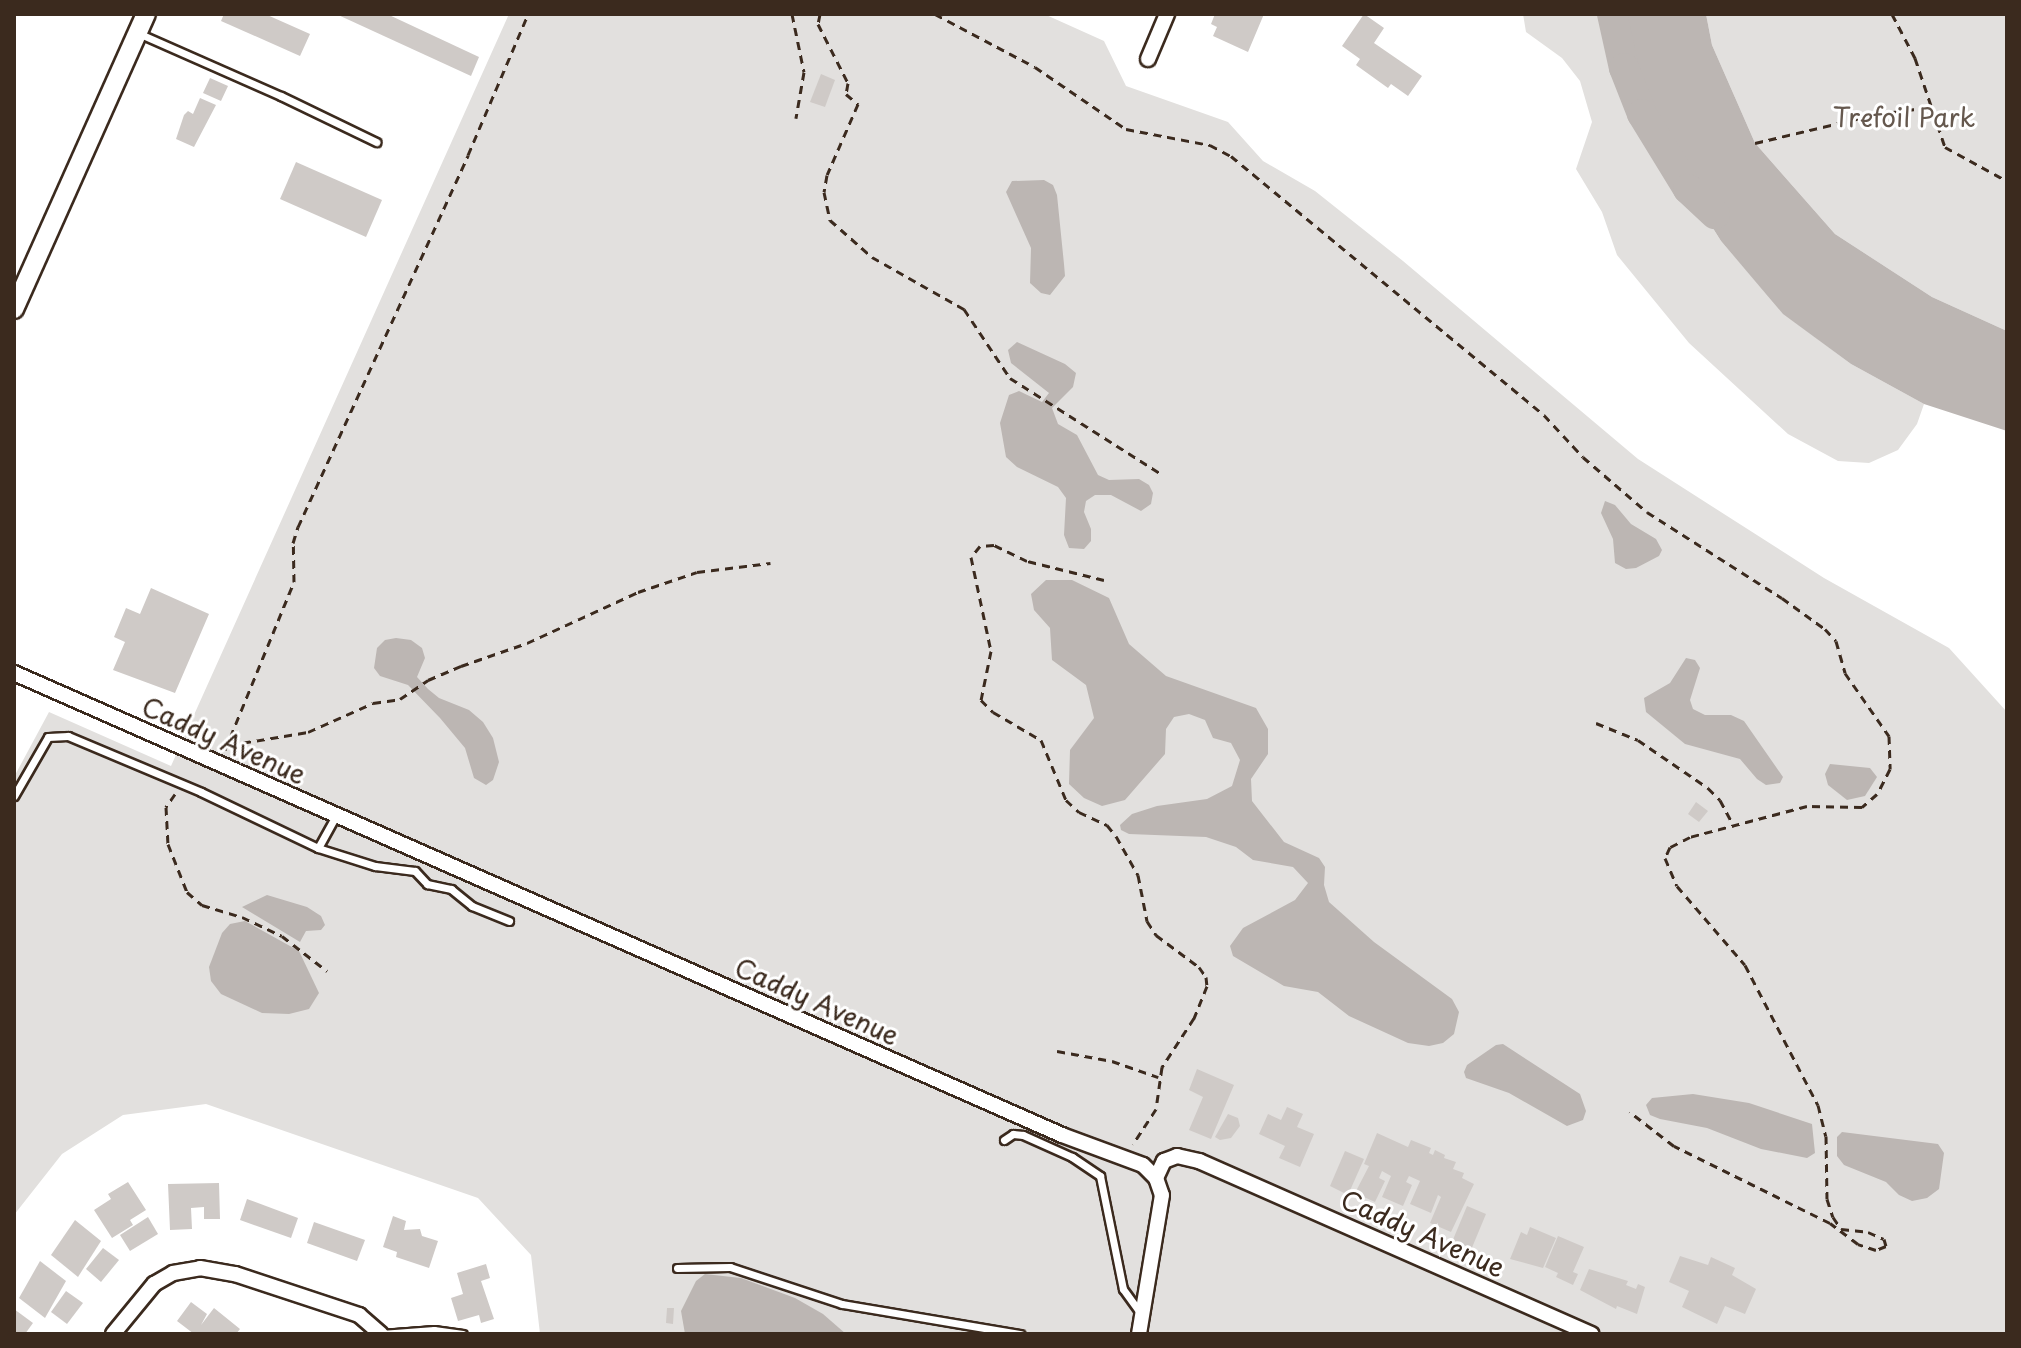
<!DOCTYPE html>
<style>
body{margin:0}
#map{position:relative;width:2021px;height:1348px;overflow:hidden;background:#fff;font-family:"Playpen Sans",sans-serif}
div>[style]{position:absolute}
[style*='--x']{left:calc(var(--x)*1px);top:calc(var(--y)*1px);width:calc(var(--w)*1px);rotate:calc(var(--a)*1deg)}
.green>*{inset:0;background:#e2e0de}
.water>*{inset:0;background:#bcb6b3}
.river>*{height:30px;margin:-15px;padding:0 15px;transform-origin:15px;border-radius:15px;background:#bcb6b3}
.building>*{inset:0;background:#cfcac7}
.path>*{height:3px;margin-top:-1.5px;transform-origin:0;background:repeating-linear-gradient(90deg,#3b2a1e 0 8px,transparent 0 14px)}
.roads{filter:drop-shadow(2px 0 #3b2a1e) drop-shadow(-2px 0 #3b2a1e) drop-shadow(0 2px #3b2a1e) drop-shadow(0 -2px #3b2a1e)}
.service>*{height:7px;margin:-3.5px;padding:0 3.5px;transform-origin:3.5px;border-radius:3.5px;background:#fff}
.minor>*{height:14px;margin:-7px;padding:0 7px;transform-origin:7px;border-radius:7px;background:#fff}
.tertiary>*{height:18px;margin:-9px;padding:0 9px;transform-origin:9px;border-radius:9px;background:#fff}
span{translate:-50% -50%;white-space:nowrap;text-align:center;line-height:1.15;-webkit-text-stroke:6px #fff;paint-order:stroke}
.park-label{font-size:26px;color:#65584e}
.street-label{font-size:26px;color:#3b2a1e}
.frame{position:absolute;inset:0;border:16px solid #3b2a1e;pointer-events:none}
</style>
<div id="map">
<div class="green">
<div style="clip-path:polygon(509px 14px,1044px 14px,1104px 41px,1126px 86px,1228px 122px,1263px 161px,1315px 191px,1403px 261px,1638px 459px,1824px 578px,1949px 648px,2007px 712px,2007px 1334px,540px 1334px,531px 1255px,478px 1198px,206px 1104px,123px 1115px,62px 1154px,14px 1215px,14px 777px,49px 712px,171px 766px)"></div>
<div style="clip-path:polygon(1523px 14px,1604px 14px,1616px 50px,1663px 151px,1721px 241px,1784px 314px,1851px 364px,1924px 404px,1917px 424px,1898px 450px,1869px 463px,1838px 461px,1788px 434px,1689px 343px,1617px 255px,1602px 212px,1576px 169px,1592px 122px,1580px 81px,1562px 58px,1526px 32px)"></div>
<div style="clip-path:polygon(1706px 14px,2007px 14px,2007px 331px,1932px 297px,1835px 234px,1755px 143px,1712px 45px)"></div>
</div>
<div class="water">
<div style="clip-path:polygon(1604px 14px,1706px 14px,1712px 45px,1755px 143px,1835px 234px,1932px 297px,2007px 331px,2007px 431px,1924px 404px,1851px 364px,1783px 314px,1721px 241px,1664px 151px,1616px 50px)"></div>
<div style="clip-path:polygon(1044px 180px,1053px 185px,1057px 195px,1064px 264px,1065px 276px,1050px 295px,1041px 293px,1030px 283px,1031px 248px,1006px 192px,1012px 181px)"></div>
<div style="clip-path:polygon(1017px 342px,1065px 364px,1076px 373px,1073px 387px,1052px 408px,1058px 424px,1077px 435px,1098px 475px,1109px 480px,1139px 479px,1149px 485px,1153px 493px,1151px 504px,1141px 511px,1111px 495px,1095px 495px,1086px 501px,1084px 512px,1091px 529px,1091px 541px,1084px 549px,1069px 548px,1064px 535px,1066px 498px,1058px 487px,1017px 467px,1006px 457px,1000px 423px,1009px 395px,1019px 391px,1042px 402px,1049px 393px,1011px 363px,1008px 350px)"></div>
<div style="clip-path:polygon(1605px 501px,1615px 505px,1631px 524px,1656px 539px,1662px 550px,1659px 556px,1636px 568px,1626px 569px,1615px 563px,1613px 539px,1601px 513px)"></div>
<div style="clip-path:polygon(1046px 580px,1072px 580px,1109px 598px,1129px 644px,1166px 676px,1256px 708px,1268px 729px,1268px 754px,1251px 779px,1252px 801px,1284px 842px,1319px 858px,1325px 867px,1324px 885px,1329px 902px,1374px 942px,1452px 999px,1459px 1012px,1454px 1034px,1443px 1043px,1429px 1046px,1408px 1043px,1349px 1016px,1318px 992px,1284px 986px,1233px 956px,1230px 946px,1243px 928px,1295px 900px,1308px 883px,1293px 867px,1253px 860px,1236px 847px,1206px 837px,1129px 834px,1121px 830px,1120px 825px,1132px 814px,1157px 806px,1207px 799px,1232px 786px,1240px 760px,1231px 743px,1213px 738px,1205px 720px,1189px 714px,1174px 717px,1166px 729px,1165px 754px,1125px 800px,1102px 806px,1084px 798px,1069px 784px,1070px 750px,1094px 718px,1086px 685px,1052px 660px,1050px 628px,1034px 610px,1031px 594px)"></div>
<div style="clip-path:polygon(396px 638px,411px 640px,422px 648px,425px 658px,417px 677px,428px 689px,439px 698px,469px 710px,483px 722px,493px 738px,499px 762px,493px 780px,486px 785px,474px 778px,465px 748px,440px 718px,408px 685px,380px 676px,374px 668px,377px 648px,385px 640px)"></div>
<div style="clip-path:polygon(1686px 658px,1695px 660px,1700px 668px,1690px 700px,1693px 709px,1705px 715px,1731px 715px,1744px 721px,1783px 777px,1780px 783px,1766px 785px,1757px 779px,1740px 759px,1685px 744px,1646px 712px,1644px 698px,1670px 683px)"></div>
<div style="clip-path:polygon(1830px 764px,1870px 768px,1877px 777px,1865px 796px,1847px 800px,1828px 785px,1825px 774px)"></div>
<div style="clip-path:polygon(267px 895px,307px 907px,321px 916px,325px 925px,321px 930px,306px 931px,300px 942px,242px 907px)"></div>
<div style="clip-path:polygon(245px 921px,299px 951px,319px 993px,309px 1009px,289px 1014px,262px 1013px,221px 994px,211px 981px,209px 967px,222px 933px,230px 924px)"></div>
<div style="clip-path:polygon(1503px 1044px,1580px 1094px,1586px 1111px,1583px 1120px,1567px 1126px,1509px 1093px,1466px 1078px,1464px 1072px,1467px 1065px,1496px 1045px)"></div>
<div style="clip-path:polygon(1693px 1094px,1749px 1103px,1812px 1124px,1815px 1153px,1807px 1158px,1761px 1149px,1707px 1128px,1660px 1119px,1650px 1115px,1646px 1105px,1652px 1098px)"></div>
<div style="clip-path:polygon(1842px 1132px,1938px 1144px,1944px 1153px,1939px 1189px,1927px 1198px,1912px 1201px,1899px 1195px,1886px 1182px,1844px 1165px,1837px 1156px,1837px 1137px)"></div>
<div style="clip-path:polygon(705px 1274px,741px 1278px,795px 1298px,823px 1314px,846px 1334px,685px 1334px,681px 1311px,696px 1281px)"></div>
</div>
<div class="river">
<div style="--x:1612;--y:14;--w:55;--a:77.5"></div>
<div style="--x:1624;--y:68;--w:49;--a:68.6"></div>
<div style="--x:1642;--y:114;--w:88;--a:58.5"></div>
<div style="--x:1688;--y:189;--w:37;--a:43"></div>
</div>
<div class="building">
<div style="clip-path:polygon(224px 14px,265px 14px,310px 34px,300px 56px,221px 21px)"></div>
<div style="clip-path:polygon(336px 14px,387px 14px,479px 57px,471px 76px)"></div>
<div style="clip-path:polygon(1215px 14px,1264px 14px,1248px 52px,1213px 36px,1217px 27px,1211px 24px)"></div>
<div style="clip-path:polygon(1364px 14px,1384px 28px,1374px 43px,1422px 76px,1408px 96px,1391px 84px,1388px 88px,1356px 65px,1360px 59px,1342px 46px)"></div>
<div style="clip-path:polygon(821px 74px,835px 80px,825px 107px,810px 102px)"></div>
<div style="clip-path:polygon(210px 78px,228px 86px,221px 101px,203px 93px)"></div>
<div style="clip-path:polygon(200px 98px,216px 105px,194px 147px,176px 139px,184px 115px,188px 111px,193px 114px)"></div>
<div style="clip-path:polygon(296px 162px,382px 200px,366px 237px,280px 199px)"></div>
<div style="clip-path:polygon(151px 588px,209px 614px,175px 693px,113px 670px,125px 642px,114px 637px,126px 608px,140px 614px)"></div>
<div style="clip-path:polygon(1696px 802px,1708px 811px,1699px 822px,1688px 814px)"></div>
<div style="clip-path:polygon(1197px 1069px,1234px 1085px,1211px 1139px,1189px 1130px,1203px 1097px,1189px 1090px)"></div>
<div style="clip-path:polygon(1287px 1107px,1303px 1114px,1297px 1127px,1314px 1134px,1300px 1167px,1279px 1158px,1285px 1146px,1259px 1134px,1268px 1114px,1281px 1120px)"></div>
<div style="clip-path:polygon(1228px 1114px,1238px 1118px,1240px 1126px,1231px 1138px,1220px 1140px,1215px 1137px)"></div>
<div style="clip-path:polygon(1377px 1133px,1408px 1147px,1411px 1140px,1431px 1148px,1429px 1153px,1433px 1155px,1435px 1150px,1445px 1155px,1444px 1158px,1456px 1162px,1453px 1169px,1464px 1173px,1462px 1178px,1474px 1184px,1451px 1232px,1430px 1223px,1441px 1197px,1438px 1195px,1431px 1213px,1410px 1204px,1420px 1181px,1409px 1176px,1406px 1182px,1412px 1185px,1403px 1206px,1382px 1197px,1391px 1176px,1382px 1171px,1379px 1178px,1385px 1181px,1375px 1202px,1355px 1193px,1369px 1166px,1364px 1164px)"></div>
<div style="clip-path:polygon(1345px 1151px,1364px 1159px,1348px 1195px,1330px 1186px)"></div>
<div style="clip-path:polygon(128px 1182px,146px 1210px,130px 1220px,133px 1225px,112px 1238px,94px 1210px,111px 1199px,108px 1194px)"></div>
<div style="clip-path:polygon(219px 1183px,220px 1219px,204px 1219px,204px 1207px,191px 1208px,192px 1229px,170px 1230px,168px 1184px)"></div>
<div style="clip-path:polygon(247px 1199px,298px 1218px,291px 1238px,240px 1220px)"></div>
<div style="clip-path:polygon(1467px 1206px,1486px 1214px,1471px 1250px,1452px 1242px)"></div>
<div style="clip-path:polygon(393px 1216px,406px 1221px,404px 1230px,420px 1229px,422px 1236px,438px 1241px,429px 1268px,396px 1257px,397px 1252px,383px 1247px)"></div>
<div style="clip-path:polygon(148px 1217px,158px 1234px,130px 1251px,120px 1235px)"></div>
<div style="clip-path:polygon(75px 1220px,101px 1241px,78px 1277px,51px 1255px)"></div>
<div style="clip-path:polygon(314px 1222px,365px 1240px,357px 1261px,307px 1243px)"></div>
<div style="clip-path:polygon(1530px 1227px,1556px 1238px,1543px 1268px,1510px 1259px,1521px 1232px,1527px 1235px)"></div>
<div style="clip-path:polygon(1558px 1236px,1584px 1247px,1573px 1272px,1578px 1274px,1573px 1285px,1556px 1277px,1558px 1273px,1545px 1267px)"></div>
<div style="clip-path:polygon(103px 1248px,119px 1260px,101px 1282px,86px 1269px)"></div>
<div style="clip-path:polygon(1680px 1256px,1708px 1265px,1711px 1257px,1735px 1268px,1732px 1275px,1756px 1289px,1745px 1314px,1725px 1306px,1717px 1324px,1682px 1307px,1689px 1291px,1669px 1282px)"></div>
<div style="clip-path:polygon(40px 1261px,66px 1281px,45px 1318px,19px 1298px)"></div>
<div style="clip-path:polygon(486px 1264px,490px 1278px,481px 1281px,494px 1319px,481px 1323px,479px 1315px,458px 1321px,451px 1298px,463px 1294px,457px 1273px)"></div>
<div style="clip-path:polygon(1589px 1269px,1628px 1281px,1626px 1285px,1636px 1289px,1638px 1284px,1645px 1287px,1637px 1314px,1617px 1306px,1616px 1309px,1580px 1290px)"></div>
<div style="clip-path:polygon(66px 1291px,83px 1303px,67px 1324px,51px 1312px)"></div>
<div style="clip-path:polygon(191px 1302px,207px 1314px,201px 1325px,214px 1308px,240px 1329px,236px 1334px,194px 1334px,177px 1321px)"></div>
<div style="clip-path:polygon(667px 1308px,674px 1308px,673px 1324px,666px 1323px)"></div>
<div style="clip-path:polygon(14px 1309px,33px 1323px,25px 1334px,14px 1334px)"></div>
</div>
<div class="path">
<div style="--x:792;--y:14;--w:59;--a:78.3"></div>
<div style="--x:804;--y:72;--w:47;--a:99.9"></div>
<div style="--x:820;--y:14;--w:10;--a:101"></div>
<div style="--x:818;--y:24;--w:66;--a:63"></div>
<div style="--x:848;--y:83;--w:11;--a:100"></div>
<div style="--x:846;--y:94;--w:16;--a:40"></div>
<div style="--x:858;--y:104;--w:77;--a:113.6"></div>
<div style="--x:827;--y:175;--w:17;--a:100"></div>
<div style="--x:824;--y:192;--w:29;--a:78"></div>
<div style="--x:830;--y:220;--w:56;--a:41.4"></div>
<div style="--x:872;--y:257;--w:106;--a:29.5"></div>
<div style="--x:964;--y:309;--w:83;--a:56.3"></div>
<div style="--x:1010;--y:378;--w:181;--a:32.4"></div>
<div style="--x:935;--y:14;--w:113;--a:27.9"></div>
<div style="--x:1035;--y:67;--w:110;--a:34.3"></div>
<div style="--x:1126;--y:129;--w:86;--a:10.8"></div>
<div style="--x:1210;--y:145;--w:24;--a:28"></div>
<div style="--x:1231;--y:156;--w:406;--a:39.6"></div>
<div style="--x:1544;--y:415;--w:57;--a:47.1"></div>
<div style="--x:1583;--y:457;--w:84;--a:40.7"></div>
<div style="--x:1647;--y:512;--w:160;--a:32.5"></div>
<div style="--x:1782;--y:598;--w:53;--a:35.8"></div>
<div style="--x:1825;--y:629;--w:16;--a:47"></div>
<div style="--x:1836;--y:641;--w:33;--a:74"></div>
<div style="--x:1845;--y:673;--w:77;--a:55.1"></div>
<div style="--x:1889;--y:736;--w:33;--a:88"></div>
<div style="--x:1890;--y:769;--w:28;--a:117"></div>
<div style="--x:1877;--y:794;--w:20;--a:139"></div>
<div style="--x:1862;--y:807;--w:55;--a:-179"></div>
<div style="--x:1807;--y:806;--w:121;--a:165.2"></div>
<div style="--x:1690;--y:837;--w:22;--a:153"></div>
<div style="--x:1670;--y:847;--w:12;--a:114"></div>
<div style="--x:1665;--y:858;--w:30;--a:67"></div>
<div style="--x:1677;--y:886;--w:104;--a:49.3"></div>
<div style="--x:1745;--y:965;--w:158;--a:62.5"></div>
<div style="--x:1818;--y:1105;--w:32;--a:76"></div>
<div style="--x:1826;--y:1136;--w:63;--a:89.1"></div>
<div style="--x:1827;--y:1199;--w:19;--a:72"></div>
<div style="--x:1833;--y:1217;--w:14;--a:56"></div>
<div style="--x:1841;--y:1229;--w:27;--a:6"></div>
<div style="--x:1868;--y:1232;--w:17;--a:24"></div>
<div style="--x:1884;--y:1239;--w:7;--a:74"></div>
<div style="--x:1886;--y:1246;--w:11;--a:158"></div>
<div style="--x:1876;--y:1250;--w:19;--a:-162"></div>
<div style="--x:1858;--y:1244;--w:35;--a:-143"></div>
<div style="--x:1830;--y:1223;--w:174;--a:-153.7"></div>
<div style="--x:1674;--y:1146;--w:56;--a:-142.3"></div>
<div style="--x:1892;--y:14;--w:50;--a:62.4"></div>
<div style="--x:1915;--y:58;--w:94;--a:71.4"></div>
<div style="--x:1945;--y:147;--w:71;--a:28.7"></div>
<div style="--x:1755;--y:143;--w:126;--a:-13.3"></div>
<div style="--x:1878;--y:114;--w:53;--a:-7.5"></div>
<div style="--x:1104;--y:580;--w:79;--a:-166.1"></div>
<div style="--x:1027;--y:561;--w:37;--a:-154"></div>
<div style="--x:994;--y:545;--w:14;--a:176"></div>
<div style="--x:980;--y:546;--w:14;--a:129"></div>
<div style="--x:971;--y:557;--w:96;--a:78"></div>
<div style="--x:991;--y:651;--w:50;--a:101.5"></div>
<div style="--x:981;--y:700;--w:17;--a:45"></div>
<div style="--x:993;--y:712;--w:56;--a:30.3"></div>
<div style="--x:1041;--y:740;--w:65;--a:67.4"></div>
<div style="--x:1066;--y:800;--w:18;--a:43"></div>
<div style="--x:1079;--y:812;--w:31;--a:25"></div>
<div style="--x:1107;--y:825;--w:14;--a:51"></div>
<div style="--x:1116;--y:836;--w:45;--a:60.6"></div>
<div style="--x:1138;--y:875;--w:47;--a:78.9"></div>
<div style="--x:1147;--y:921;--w:17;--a:57"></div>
<div style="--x:1156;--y:935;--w:54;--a:36.7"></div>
<div style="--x:1199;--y:967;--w:12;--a:55"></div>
<div style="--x:1206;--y:977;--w:9;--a:84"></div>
<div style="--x:1207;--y:986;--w:35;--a:112"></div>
<div style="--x:1194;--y:1018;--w:59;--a:123.1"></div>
<div style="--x:1162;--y:1067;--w:42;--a:98.1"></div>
<div style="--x:1156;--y:1109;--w:42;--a:123.3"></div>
<div style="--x:1596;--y:723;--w:45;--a:22"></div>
<div style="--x:1638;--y:740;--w:85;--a:34.4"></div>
<div style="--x:1708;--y:788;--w:17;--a:45"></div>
<div style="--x:1720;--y:800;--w:30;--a:62"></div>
<div style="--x:229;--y:745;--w:80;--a:-9.3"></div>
<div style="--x:308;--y:732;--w:71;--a:-24"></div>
<div style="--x:373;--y:703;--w:27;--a:-8"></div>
<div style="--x:400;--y:699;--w:34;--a:-34"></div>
<div style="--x:428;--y:680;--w:36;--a:-23"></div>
<div style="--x:461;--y:666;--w:70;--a:-19.2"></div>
<div style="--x:527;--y:643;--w:122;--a:-24.7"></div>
<div style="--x:638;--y:592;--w:62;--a:-18.7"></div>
<div style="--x:697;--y:572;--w:74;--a:-7"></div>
<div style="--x:225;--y:750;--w:182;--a:-67.7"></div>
<div style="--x:294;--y:582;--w:39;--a:-91"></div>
<div style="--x:293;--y:543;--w:17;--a:-73"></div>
<div style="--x:298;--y:527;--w:409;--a:-65.4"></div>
<div style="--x:468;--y:155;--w:153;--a:-66.9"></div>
<div style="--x:175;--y:794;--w:16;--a:125"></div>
<div style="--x:166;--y:807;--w:37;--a:87"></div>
<div style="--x:168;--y:844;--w:52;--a:68.4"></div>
<div style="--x:187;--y:892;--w:20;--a:41"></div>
<div style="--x:202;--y:905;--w:42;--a:16.7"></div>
<div style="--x:242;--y:917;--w:44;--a:25.4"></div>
<div style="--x:282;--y:936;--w:57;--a:37.9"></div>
<div style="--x:1057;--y:1051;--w:56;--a:10.3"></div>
<div style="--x:1112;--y:1061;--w:49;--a:19.2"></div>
</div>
<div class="roads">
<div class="service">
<div style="--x:138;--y:33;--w:156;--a:23.8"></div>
<div style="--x:281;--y:96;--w:106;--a:25.8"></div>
<div style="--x:14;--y:796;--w:68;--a:-60"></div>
<div style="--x:48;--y:737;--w:20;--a:-3"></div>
<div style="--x:68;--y:736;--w:144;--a:22.8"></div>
<div style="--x:201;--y:792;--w:130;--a:25.6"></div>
<div style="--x:318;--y:848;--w:60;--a:17.5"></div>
<div style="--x:375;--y:866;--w:40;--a:7.1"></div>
<div style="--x:415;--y:871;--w:18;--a:47"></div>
<div style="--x:427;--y:884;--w:25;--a:12"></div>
<div style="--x:451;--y:889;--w:27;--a:39"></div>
<div style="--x:472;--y:906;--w:40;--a:22"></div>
<div style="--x:318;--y:848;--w:37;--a:-61"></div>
<div style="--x:1004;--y:1140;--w:11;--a:-34"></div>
<div style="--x:1013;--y:1134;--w:10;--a:6"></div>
<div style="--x:1023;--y:1135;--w:54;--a:24.2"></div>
<div style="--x:1072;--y:1157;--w:34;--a:34"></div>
<div style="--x:1100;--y:1176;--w:115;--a:78.5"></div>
<div style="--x:1123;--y:1289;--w:32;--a:54"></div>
<div style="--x:677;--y:1268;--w:53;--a:-1.1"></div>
<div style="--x:730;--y:1267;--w:118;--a:18.3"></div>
<div style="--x:842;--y:1304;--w:181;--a:9.6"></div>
<div style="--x:381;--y:1334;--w:53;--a:-4.3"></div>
<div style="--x:434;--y:1330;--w:29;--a:8"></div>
</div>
<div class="minor">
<div style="--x:1148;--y:59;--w:49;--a:-67.1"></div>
<div style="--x:14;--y:673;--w:1145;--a:23.79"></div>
<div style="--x:1062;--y:1135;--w:86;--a:20.3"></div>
<div style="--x:1143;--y:1165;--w:18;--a:45"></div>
<div style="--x:1156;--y:1178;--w:18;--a:71"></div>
<div style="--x:1162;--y:1195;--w:141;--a:99.4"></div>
<div style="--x:1156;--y:1178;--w:19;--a:-65"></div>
<div style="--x:1164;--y:1161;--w:14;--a:-21"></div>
<div style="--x:1177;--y:1156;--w:23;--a:13"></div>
<div style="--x:1199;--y:1161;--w:429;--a:23.8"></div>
<div style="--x:113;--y:1334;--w:65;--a:-50.6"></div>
<div style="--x:154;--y:1284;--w:22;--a:-30"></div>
<div style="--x:173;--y:1273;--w:27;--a:-10"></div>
<div style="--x:200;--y:1268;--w:36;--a:10"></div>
<div style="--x:235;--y:1274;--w:131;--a:18.3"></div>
<div style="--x:359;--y:1315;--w:29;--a:41"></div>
</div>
<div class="tertiary">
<div style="--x:14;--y:309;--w:323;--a:-65.9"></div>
</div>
</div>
<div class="park-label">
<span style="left:1904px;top:117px">Trefoil Park</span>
</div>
<div class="street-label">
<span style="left:224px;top:740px;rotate:24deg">Caddy Avenue</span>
<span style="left:817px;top:1001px;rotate:24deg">Caddy Avenue</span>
<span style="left:1423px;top:1233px;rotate:24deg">Caddy Avenue</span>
</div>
<div class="frame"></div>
</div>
